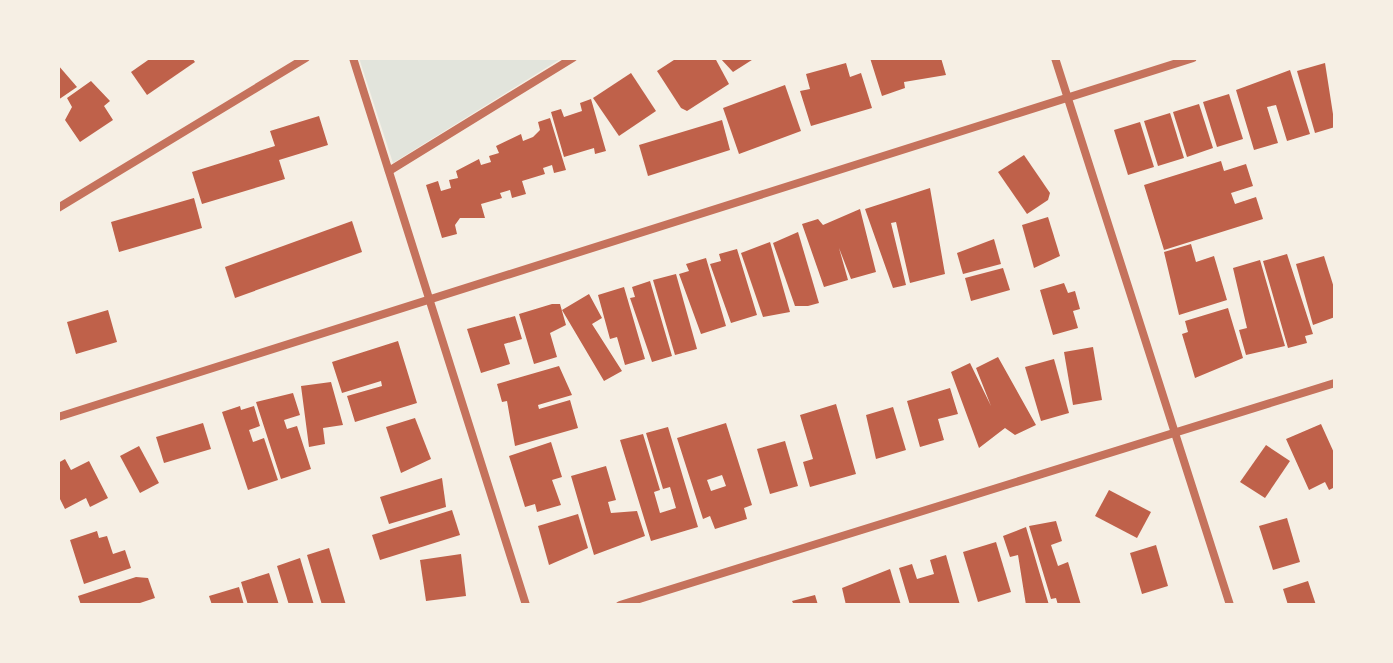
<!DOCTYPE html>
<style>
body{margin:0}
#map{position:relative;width:1393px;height:663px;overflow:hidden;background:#f6efe4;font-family:"DejaVu Sans",sans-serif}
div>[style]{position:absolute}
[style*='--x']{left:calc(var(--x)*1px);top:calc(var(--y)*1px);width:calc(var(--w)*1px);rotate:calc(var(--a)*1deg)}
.green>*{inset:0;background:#e2e4dc}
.building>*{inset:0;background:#bf614a}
.minor>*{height:8px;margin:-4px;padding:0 4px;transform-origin:4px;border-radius:4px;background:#c5725c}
span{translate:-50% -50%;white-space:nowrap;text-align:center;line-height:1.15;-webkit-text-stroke:6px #f6efe4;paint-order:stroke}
.frame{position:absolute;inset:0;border:60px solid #f6efe4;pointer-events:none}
</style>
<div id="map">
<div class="green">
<div style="clip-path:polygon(359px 58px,562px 58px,393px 163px)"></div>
</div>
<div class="building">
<div style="clip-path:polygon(151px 58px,192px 58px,195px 62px,147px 95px,131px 72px)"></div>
<div style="clip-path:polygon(677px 58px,715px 58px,729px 84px,687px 111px,681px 108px,657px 71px)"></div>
<div style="clip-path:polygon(720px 58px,755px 58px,733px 72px)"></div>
<div style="clip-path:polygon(870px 58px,941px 58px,946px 75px,904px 82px,905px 88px,882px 96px)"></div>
<div style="clip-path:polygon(846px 63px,850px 77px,861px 73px,872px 108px,811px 126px,800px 91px,810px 89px,806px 74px)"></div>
<div style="clip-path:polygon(1325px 63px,1335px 127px,1315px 133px,1297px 71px)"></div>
<div style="clip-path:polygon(58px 65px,77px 87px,58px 100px)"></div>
<div style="clip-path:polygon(1290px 70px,1310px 134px,1287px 141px,1276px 105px,1267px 107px,1278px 143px,1254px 150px,1236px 90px)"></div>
<div style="clip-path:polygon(631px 73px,656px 111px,619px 136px,593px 98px)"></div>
<div style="clip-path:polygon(91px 81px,110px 101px,104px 106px,113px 120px,80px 142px,65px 120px,72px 107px,67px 98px)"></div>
<div style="clip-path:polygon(785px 85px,801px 131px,739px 154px,723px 108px)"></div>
<div style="clip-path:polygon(1229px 94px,1243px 139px,1217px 147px,1203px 102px)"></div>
<div style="clip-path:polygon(591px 99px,606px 151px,595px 154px,594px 148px,564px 157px,551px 112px,561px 109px,564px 117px,582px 111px,580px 103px)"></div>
<div style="clip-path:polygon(1199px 104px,1213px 148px,1187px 157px,1173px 112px)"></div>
<div style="clip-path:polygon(1170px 113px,1184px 158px,1158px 166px,1144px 121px)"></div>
<div style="clip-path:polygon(319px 116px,328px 145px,279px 160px,285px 179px,202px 204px,192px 172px,275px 146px,270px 131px)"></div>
<div style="clip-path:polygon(550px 118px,566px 170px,554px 173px,552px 165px,543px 168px,545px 174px,522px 181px,526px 194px,512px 198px,510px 190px,500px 193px,502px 198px,481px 204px,485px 218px,460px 218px,455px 225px,457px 234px,442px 238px,426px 185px,438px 181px,441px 191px,451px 188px,449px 180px,458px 178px,456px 171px,479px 159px,481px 165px,491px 162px,489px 156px,499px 153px,496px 146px,521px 134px,523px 141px,533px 137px,540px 130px,538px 122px)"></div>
<div style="clip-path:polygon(722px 120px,730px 150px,648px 176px,639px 145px)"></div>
<div style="clip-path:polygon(1140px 122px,1154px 167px,1128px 175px,1114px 130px)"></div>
<div style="clip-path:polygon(1024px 155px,1050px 193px,1048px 200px,1027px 214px,998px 172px)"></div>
<div style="clip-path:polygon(1221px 161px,1224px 171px,1246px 164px,1253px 186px,1231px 193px,1235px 204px,1256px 197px,1263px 219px,1164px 250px,1144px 185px)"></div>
<div style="clip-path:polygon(930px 188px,945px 274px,910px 283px,896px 222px,891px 223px,906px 285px,893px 288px,865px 209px)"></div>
<div style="clip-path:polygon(194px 198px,202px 228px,119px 252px,111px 222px)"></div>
<div style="clip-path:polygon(860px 209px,876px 272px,851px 279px,839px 248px,848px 280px,824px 287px,802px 224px,818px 219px,823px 225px)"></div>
<div style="clip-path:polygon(1048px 217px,1060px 256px,1034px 268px,1022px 225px)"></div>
<div style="clip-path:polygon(352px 221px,362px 252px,235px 298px,225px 267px)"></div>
<div style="clip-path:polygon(798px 232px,819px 303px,808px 306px,795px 306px,773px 243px)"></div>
<div style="clip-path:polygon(994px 239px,1001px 264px,963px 274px,957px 253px)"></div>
<div style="clip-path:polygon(770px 242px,790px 312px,763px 317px,741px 253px)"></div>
<div style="clip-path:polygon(1191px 244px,1196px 262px,1214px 256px,1227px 300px,1179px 315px,1164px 252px)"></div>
<div style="clip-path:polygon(737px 249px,757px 315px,731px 323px,710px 264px,721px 261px,719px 254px)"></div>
<div style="clip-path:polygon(1287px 254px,1313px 334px,1305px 336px,1307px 343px,1288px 348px,1263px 261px)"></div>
<div style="clip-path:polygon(1324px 256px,1335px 291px,1335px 317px,1313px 325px,1296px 264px)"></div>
<div style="clip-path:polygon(706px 258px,726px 326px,701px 334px,679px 274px,689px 271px,686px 264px)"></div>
<div style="clip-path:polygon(1260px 260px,1285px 346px,1246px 355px,1239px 330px,1247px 328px,1233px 268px)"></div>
<div style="clip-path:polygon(1003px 268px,1010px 290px,971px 301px,965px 278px)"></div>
<div style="clip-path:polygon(676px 274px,697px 349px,675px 355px,653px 280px)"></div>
<div style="clip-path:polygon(650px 281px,672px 356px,652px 362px,630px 298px,635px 297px,632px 287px)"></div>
<div style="clip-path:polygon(1064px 283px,1068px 293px,1075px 291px,1080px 309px,1073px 311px,1078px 328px,1053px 335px,1040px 290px)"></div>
<div style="clip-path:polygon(624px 287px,645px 359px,625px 365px,617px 337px,610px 339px,598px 295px)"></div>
<div style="clip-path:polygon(589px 294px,602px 318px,592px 324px,622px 371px,604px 381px,562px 310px)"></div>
<div style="clip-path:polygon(552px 304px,560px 304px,566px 325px,550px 333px,557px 357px,534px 364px,519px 314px)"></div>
<div style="clip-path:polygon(1228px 308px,1243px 358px,1195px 378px,1182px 334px,1188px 332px,1185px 321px)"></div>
<div style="clip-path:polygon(108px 310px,117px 342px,76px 354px,67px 322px)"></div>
<div style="clip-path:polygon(515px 316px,522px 339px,504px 344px,510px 364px,481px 373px,467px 329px)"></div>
<div style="clip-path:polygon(398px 341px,417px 403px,355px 422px,347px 396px,382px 386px,381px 381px,342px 393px,332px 362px)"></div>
<div style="clip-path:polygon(1093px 347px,1102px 400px,1073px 405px,1064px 352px)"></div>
<div style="clip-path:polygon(998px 357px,1036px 425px,1015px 435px,1005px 428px,979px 448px,951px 372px,970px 363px,991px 406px,976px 368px)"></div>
<div style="clip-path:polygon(1054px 359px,1069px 413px,1041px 421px,1025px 367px)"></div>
<div style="clip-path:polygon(559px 366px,572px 395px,538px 405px,539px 409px,570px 400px,578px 428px,515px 446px,507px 401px,502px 402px,497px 384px)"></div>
<div style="clip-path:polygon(331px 382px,343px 425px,323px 428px,325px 444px,309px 447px,301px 386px)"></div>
<div style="clip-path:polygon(950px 388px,958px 414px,938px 419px,944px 440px,920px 447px,907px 401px)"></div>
<div style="clip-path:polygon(293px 393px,300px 415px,284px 420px,287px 429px,297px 426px,311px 469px,281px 479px,256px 402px)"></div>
<div style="clip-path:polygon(836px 404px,856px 474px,810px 487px,803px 462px,813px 459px,800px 415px)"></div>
<div style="clip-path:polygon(240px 406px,241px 410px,254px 406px,260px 426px,249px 430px,253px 442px,264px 438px,278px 480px,248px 490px,222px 412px)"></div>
<div style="clip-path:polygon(893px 407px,906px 450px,876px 459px,866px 415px)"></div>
<div style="clip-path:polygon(415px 418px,431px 459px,401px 473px,386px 427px)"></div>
<div style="clip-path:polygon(203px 423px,211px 449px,164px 463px,156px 437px)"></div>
<div style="clip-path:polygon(evenodd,726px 423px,752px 505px,744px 508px,747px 519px,715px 529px,710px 516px,703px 519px,677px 438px,726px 423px,722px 475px,726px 486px,711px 491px,707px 480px,722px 475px)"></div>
<div style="clip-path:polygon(1321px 424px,1335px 455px,1335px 487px,1329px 490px,1325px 482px,1309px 490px,1286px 439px)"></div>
<div style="clip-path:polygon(668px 427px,698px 527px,651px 541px,620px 440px,643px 434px,660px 490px,654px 492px,660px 513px,676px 508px,670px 487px,663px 489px,646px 433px)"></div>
<div style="clip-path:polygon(785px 441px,798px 486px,770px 494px,757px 449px)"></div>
<div style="clip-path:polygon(551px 442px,562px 477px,552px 480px,561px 505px,537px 512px,535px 504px,525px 507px,509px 456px)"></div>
<div style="clip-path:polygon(1266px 445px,1290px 461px,1265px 498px,1240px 482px)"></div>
<div style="clip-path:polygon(139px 446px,159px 483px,140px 493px,120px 456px)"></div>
<div style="clip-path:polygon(65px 459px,71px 470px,89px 461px,108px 498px,90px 507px,86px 498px,65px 509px,58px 495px,58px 463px)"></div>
<div style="clip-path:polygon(606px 466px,616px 500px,608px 502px,611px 513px,637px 511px,645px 536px,594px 555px,571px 476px)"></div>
<div style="clip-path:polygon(442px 478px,446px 507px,389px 524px,380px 497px)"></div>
<div style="clip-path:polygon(1109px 490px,1151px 512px,1137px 538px,1095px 516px)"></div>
<div style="clip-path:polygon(452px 510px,460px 535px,380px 560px,372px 535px)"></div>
<div style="clip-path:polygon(578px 514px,588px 548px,549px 565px,538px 526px)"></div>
<div style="clip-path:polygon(1287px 518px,1300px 562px,1273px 570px,1259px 526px)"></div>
<div style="clip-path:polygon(1056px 521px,1062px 541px,1051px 545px,1058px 566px,1068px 562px,1081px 605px,1058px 605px,1056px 598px,1051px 599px,1029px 526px)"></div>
<div style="clip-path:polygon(1026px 527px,1049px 605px,1026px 605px,1018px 555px,1010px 557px,1003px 536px)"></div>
<div style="clip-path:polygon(97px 531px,99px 538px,107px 536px,113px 554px,125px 550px,131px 568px,84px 584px,70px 540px)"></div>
<div style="clip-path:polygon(996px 542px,1011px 592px,978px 602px,963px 552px)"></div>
<div style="clip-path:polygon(1156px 545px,1168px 586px,1142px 594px,1130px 553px)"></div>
<div style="clip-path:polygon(329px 548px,346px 605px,322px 605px,307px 555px)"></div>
<div style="clip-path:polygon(461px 554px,466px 596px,426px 601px,420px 560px)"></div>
<div style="clip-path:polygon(946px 555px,960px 605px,910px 605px,899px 568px,912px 564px,917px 579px,934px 574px,930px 560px)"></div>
<div style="clip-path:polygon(300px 558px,314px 605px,289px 605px,277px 566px)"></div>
<div style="clip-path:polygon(890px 569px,901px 605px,846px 605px,842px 588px)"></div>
<div style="clip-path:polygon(269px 573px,279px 605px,248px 605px,241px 582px)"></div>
<div style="clip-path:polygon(136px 577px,148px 578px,155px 598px,134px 605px,81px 605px,78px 596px)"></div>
<div style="clip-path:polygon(1308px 581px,1316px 605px,1288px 605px,1283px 589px)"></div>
<div style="clip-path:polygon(239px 587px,244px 605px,212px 605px,209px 596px)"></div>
<div style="clip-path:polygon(815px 595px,818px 605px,794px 605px,792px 601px)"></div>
</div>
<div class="minor">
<div style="--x:353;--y:58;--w:574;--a:72.45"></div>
<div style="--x:1055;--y:58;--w:574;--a:72.26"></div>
<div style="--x:389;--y:171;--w:216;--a:-31.6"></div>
<div style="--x:58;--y:208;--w:290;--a:-31.2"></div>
<div style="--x:58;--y:417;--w:1190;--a:-17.55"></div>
<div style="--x:620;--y:605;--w:749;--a:-17.25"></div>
</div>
<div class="frame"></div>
</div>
